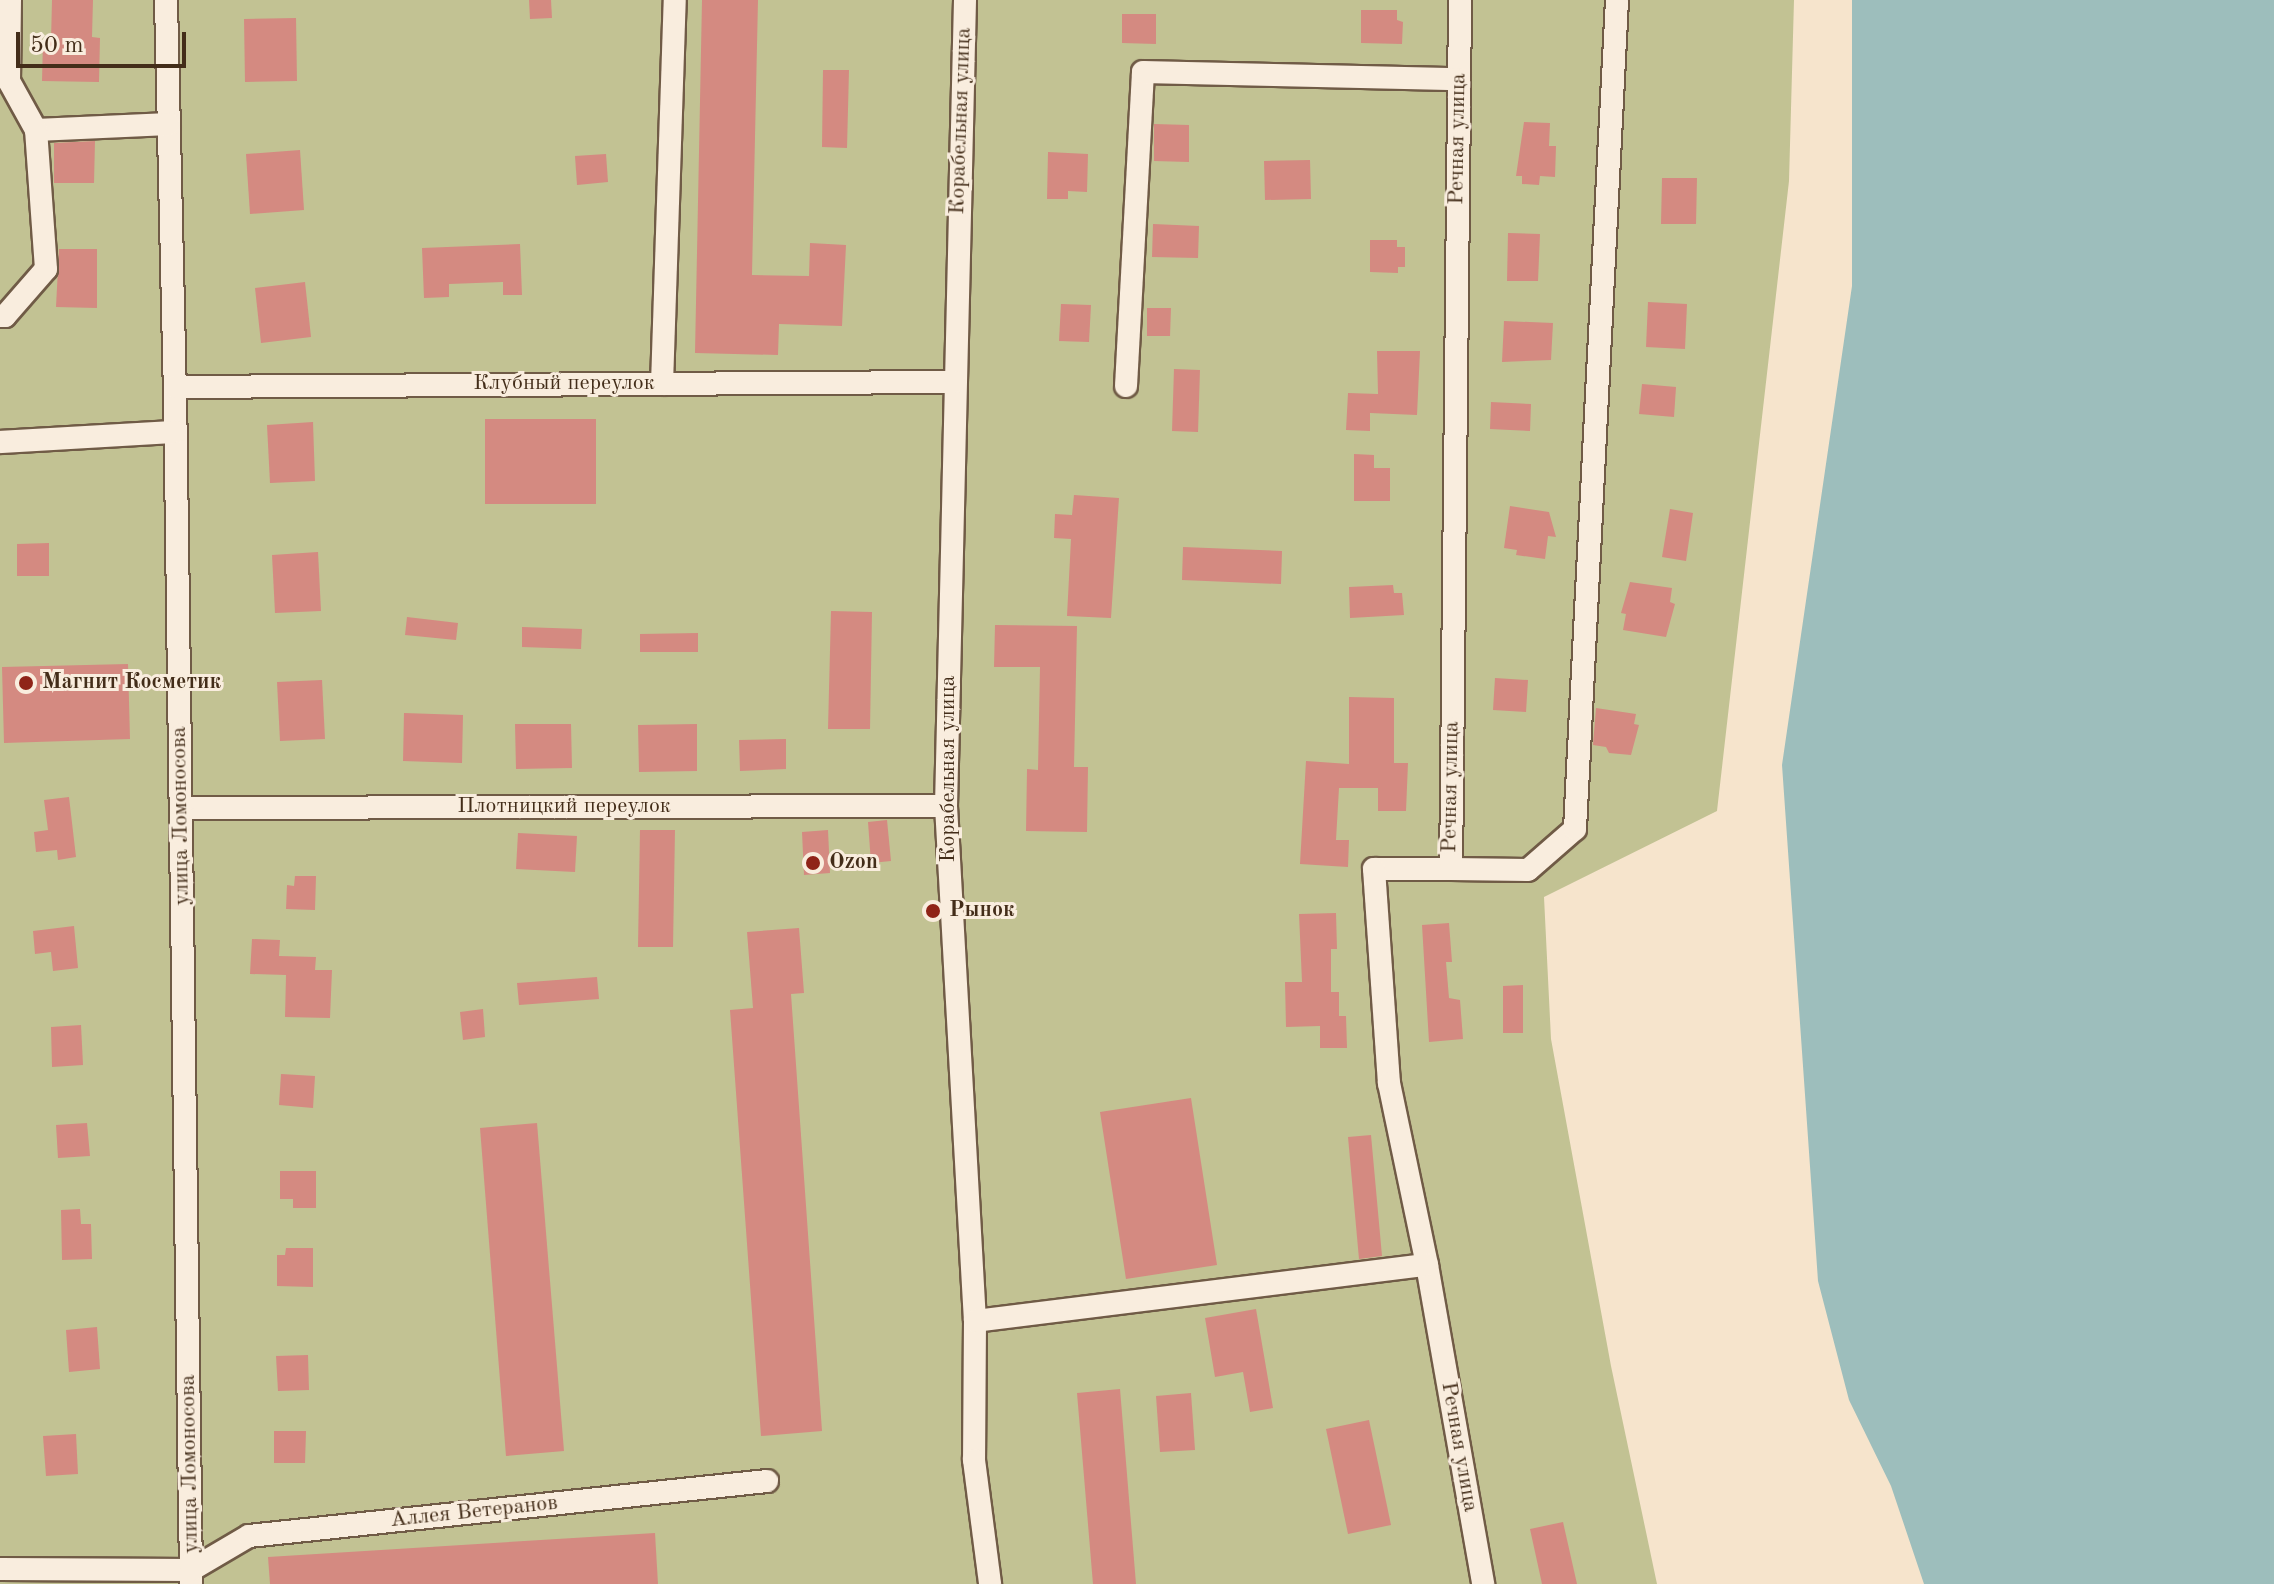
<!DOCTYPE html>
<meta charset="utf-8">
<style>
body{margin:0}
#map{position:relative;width:2274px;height:1584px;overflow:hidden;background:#f6e4cc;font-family:"Old Standard TT",serif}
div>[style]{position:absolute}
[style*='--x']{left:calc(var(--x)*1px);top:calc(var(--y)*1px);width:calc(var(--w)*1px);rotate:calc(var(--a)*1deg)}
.green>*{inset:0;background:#c2c293}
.water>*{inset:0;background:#9dbebc}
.building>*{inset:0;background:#d48a81}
.roads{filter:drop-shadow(2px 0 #705b46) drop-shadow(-2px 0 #705b46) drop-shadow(0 2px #705b46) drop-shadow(0 -2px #705b46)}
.minor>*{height:22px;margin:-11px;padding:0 11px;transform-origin:11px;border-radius:11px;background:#f9edde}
.dots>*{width:22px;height:22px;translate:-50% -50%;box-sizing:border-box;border:4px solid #f9edde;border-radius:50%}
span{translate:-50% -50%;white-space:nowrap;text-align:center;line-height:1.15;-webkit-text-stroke:6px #f9edde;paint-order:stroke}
.street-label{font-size:22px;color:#432d19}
.poi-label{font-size:22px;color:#432d19;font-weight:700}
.left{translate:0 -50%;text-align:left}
.scale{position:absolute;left:16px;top:32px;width:170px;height:36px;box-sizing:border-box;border:4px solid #432d19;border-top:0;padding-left:10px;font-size:24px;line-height:28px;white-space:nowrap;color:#432d19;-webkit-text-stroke:6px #f9edde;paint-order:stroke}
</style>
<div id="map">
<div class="green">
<div style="clip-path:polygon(0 0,1794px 0,1789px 181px,1717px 811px,1544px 897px,1551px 1039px,1611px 1366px,1657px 1584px,0 1584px)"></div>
</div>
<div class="water">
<div style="clip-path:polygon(1852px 0,2274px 0,2274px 1584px,1924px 1584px,1891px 1486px,1849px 1400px,1818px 1281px,1782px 765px,1852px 286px)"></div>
</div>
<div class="building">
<div style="clip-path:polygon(52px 0,93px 0,92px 37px,100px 38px,99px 82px,42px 81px,43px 41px,51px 41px)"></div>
<div style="clip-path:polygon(529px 0,551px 0,552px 18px,530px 19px)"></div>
<div style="clip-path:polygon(702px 0,758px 0,752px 275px,809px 276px,810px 243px,846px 245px,842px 326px,779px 324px,778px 355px,695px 353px)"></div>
<div style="clip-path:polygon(1361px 10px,1397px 10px,1397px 20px,1403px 22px,1402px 44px,1361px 43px)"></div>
<div style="clip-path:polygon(1122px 14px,1156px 14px,1156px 44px,1122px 43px)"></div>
<div style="clip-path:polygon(296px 18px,297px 81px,245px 82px,244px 19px)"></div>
<div style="clip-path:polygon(823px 70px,849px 70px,847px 148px,822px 147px)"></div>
<div style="clip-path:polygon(1524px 122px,1550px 123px,1549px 146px,1556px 146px,1555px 177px,1540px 176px,1539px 185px,1522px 184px,1522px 176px,1516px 176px)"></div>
<div style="clip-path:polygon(1154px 124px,1189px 125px,1189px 162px,1154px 161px)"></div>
<div style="clip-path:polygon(95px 141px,94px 183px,54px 183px,54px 143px)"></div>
<div style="clip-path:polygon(300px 150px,304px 210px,250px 214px,246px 154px)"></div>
<div style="clip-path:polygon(1048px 152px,1088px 154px,1087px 192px,1068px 191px,1068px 199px,1047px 199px)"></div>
<div style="clip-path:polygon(606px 154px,608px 182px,577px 185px,575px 156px)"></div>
<div style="clip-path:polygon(1310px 160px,1311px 199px,1265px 200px,1264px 161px)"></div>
<div style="clip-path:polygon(1662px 178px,1697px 178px,1696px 224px,1661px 224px)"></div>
<div style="clip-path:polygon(1153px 224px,1199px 226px,1198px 258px,1152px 257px)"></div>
<div style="clip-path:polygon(1508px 233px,1540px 234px,1538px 281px,1507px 281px)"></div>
<div style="clip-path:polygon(1370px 240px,1397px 240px,1397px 247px,1405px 247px,1405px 267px,1398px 267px,1398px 273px,1370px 272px)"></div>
<div style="clip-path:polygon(520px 244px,522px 295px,503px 295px,503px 282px,449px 284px,449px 297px,424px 298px,422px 248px)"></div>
<div style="clip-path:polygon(59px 249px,97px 249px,97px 308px,56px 307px)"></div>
<div style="clip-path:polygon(305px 282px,311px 337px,261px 343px,255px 288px)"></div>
<div style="clip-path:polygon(1648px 302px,1687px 304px,1685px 349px,1646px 347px)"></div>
<div style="clip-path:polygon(1061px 304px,1091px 305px,1089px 342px,1059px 341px)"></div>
<div style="clip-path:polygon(1147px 308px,1171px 308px,1170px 336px,1147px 336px)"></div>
<div style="clip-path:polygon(1504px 321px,1553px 323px,1551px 360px,1502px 362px)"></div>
<div style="clip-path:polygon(1377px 351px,1420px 351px,1417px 415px,1370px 413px,1370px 431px,1346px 430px,1348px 393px,1378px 394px)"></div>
<div style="clip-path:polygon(1174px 369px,1200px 370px,1198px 432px,1172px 431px)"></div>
<div style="clip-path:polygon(1642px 384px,1676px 387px,1674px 417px,1639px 414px)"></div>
<div style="clip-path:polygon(1491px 402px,1531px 404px,1530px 431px,1490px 429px)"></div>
<div style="clip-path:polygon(485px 419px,596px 419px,596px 504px,485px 504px)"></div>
<div style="clip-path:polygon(313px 422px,315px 481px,270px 483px,267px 425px)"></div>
<div style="clip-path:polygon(1354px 454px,1374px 455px,1374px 468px,1390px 468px,1390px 501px,1354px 501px)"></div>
<div style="clip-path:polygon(1074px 495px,1119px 498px,1111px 618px,1067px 616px,1071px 539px,1054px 538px,1055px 514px,1072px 515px)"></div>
<div style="clip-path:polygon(1510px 506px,1549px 512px,1556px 537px,1548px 536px,1545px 559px,1516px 555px,1517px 550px,1504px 548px)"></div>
<div style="clip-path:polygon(1670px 509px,1693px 513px,1686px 561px,1662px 557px)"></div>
<div style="clip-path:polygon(49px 543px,49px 576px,17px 576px,17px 544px)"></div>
<div style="clip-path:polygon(1183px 547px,1282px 551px,1281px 584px,1182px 580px)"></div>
<div style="clip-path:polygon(318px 552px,321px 611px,275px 613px,272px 555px)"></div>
<div style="clip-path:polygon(1630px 582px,1672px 588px,1670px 602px,1675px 604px,1666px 637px,1623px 630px,1626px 614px,1621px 613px)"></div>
<div style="clip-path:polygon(1393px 585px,1394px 593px,1402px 593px,1404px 615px,1350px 618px,1349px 587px)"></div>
<div style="clip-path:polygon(831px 611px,872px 612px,870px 729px,828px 729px)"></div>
<div style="clip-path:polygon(407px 617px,458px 623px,456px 640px,405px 635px)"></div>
<div style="clip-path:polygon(995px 625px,1077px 626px,1074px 767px,1088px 767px,1087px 832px,1026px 831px,1027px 769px,1038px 770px,1040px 667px,994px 667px)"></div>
<div style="clip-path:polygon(522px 627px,582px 629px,581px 649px,522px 647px)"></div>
<div style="clip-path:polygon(698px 633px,698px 652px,640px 652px,640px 634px)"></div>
<div style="clip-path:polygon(128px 664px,130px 739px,4px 743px,2px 667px)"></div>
<div style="clip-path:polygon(1495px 678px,1528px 680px,1526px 712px,1493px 710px)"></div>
<div style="clip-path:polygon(322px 680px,325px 739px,280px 741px,277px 682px)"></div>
<div style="clip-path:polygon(1349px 697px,1394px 698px,1394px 763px,1408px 763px,1406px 811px,1378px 811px,1378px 788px,1339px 788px,1336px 840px,1349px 840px,1348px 867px,1300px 864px,1306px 761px,1349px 764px)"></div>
<div style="clip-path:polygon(1596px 708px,1636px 714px,1634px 724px,1639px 725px,1631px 755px,1609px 753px,1606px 747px,1593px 745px)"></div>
<div style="clip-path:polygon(404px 713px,463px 715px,462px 763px,403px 761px)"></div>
<div style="clip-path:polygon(515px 724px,571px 724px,572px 768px,516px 769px)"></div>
<div style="clip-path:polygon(697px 724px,697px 771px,639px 772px,638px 725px)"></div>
<div style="clip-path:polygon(786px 739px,786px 769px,740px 771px,739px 740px)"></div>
<div style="clip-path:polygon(69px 797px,76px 857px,58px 860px,57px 850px,36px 852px,34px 832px,48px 830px,44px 800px)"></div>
<div style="clip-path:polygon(887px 820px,891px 861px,871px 863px,868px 822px)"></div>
<div style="clip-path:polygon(640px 830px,675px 830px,673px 947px,638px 947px)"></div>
<div style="clip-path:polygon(828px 830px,830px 873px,804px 875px,802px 832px)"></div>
<div style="clip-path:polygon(518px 833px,577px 836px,575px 872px,516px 869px)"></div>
<div style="clip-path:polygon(295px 876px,316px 876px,315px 910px,286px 909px,287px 885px,294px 886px)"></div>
<div style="clip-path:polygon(1336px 913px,1337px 949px,1331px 949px,1331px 992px,1339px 992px,1339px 1016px,1346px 1016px,1347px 1048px,1320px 1048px,1320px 1026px,1286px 1027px,1285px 982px,1302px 982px,1299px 914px)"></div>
<div style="clip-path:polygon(1449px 923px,1452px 962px,1446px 962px,1449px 998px,1460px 1000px,1463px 1039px,1429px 1042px,1422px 925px)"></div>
<div style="clip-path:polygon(74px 926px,78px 968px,53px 971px,51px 952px,35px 954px,33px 931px)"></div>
<div style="clip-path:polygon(799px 928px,804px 993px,791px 994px,822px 1431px,761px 1436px,730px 1010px,753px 1008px,747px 932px)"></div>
<div style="clip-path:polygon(252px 939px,280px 940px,279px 956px,316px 957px,315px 970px,332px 970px,330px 1018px,285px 1017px,286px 975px,250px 974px)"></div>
<div style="clip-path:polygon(597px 977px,599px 999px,519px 1005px,517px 983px)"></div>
<div style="clip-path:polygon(1523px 985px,1523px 1033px,1503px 1033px,1503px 986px)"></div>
<div style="clip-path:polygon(483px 1009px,485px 1037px,463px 1040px,460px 1012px)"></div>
<div style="clip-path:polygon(81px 1025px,83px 1065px,52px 1067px,51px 1027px)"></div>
<div style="clip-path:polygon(281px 1074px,315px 1076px,313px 1108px,279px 1105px)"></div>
<div style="clip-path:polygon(1191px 1098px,1217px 1265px,1126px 1279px,1100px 1112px)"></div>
<div style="clip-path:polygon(87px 1123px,90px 1156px,58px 1158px,56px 1125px)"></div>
<div style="clip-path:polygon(537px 1123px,564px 1451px,506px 1456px,480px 1128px)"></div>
<div style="clip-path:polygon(1371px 1135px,1382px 1256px,1359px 1259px,1348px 1137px)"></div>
<div style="clip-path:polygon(280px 1171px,316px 1171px,316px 1208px,293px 1208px,293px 1199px,280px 1199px)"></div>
<div style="clip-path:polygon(80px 1209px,81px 1224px,91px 1224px,92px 1259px,62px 1260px,61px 1210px)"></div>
<div style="clip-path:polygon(286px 1248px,313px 1248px,313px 1287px,277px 1286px,277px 1255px,285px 1255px)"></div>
<div style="clip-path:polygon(1256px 1309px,1273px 1408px,1250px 1412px,1243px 1372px,1215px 1377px,1205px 1318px)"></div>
<div style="clip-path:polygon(97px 1327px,100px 1369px,69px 1372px,66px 1330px)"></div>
<div style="clip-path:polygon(308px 1355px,309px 1390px,278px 1391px,276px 1356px)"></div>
<div style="clip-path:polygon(1120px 1389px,1136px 1584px,1093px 1584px,1077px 1393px)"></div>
<div style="clip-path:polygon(1191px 1393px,1195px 1450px,1160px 1452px,1156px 1396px)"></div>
<div style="clip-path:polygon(1369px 1420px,1391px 1525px,1348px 1534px,1326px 1429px)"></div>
<div style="clip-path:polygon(274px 1431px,306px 1431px,305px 1463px,274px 1463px)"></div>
<div style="clip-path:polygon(76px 1434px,78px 1474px,46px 1476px,43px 1436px)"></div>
<div style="clip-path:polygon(1563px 1522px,1577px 1584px,1542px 1584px,1530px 1529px)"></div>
<div style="clip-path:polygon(655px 1533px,658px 1584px,270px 1584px,268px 1557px)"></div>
</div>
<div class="roads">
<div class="minor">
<div style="--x:166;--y:0;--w:387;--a:88.7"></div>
<div style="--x:175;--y:387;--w:1197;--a:89.23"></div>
<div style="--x:965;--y:0;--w:806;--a:91.35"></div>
<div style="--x:946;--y:806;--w:516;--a:86.78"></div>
<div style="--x:975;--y:1321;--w:139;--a:90.4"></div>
<div style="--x:974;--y:1460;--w:125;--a:82.6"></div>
<div style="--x:1460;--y:0;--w:869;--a:90.59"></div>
<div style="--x:1451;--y:869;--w:77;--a:180"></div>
<div style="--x:1374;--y:869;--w:215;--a:86"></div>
<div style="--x:1389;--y:1083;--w:186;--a:78.2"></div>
<div style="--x:1427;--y:1265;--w:324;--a:80"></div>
<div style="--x:36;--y:130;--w:133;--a:-2.6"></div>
<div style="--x:0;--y:316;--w:5;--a:0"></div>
<div style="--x:5;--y:316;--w:62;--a:-48.9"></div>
<div style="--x:46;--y:269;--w:139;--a:-94.1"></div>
<div style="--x:36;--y:130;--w:56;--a:-118.9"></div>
<div style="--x:9;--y:81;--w:81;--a:-89.3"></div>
<div style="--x:662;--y:384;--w:384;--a:-88.1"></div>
<div style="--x:1126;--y:386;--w:314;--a:-86.9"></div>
<div style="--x:1143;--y:72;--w:316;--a:1.3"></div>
<div style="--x:175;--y:387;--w:779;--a:-0.37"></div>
<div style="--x:0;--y:442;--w:175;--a:-3.3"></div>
<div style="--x:181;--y:808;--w:765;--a:-0.15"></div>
<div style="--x:1451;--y:869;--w:77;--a:0.7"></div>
<div style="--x:1528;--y:870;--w:62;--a:-41.1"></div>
<div style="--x:1575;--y:829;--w:830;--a:-87.1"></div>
<div style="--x:975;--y:1321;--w:455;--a:-7.1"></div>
<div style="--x:0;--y:1569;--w:191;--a:0.3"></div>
<div style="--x:191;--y:1570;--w:67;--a:-30.4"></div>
<div style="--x:249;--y:1536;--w:521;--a:-6.06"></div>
</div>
</div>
<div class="dots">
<div style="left:26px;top:683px;background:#8f2418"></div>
<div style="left:813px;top:863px;background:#8f2418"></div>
<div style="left:933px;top:911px;background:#8f2418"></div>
</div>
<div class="street-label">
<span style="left:961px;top:121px;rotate:-88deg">Корабельная улица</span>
<span style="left:1458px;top:139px;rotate:-89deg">Речная улица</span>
<span style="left:564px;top:384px">Клубный переулок</span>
<span style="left:949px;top:769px;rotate:-90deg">Корабельная улица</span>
<span style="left:1451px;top:787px;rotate:-89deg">Речная улица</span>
<span style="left:564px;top:807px">Плотницкий переулок</span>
<span style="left:181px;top:816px;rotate:-91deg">улица Ломоносова</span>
<span style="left:1459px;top:1447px;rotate:80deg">Речная улица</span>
<span style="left:190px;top:1464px;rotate:-91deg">улица Ломоносова</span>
<span style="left:474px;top:1512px;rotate:-6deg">Аллея Ветеранов</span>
</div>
<div class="poi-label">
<span class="left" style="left:42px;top:683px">Магнит Косметик</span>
<span class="left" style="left:829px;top:863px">Ozon</span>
<span class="left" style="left:949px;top:911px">Рынок</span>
</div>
<div class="scale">50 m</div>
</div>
